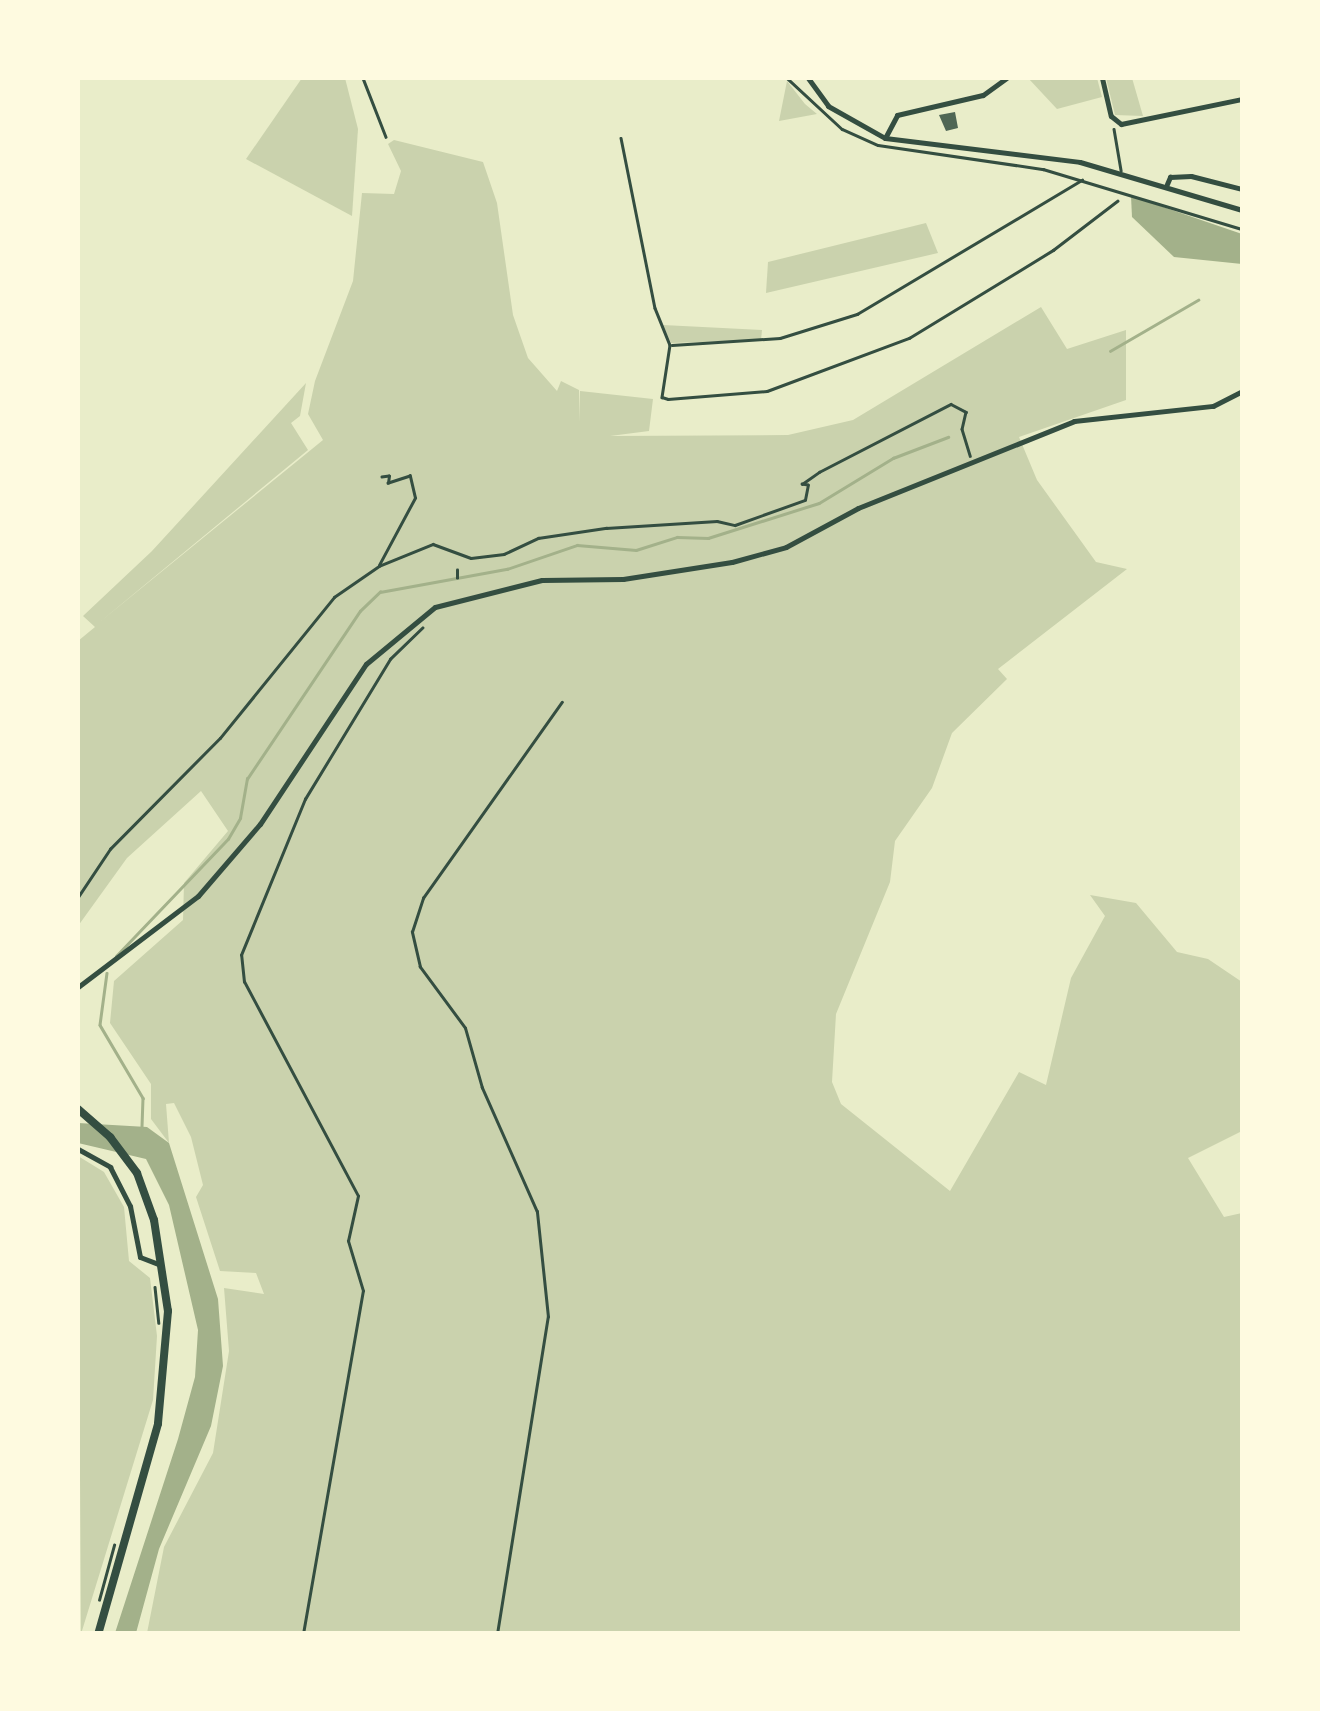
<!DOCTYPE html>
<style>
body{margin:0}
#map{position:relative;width:1320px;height:1711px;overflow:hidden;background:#e9edc9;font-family:"Roboto Serif",serif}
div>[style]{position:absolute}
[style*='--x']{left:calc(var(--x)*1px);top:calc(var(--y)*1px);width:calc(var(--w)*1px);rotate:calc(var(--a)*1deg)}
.green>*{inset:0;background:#cad2ad}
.water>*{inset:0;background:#a3b18a}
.stream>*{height:2.5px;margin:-1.25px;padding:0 1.25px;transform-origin:1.25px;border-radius:1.25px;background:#a3b18a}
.building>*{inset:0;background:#4f6655}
.path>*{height:2.5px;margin:-1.25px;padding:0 1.25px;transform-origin:1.25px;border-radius:1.25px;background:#344e41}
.service>*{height:2.5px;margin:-1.25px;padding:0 1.25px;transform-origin:1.25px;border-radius:1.25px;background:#344e41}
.minor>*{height:5px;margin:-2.5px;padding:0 2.5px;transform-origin:2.5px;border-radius:2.5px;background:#344e41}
.primary>*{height:8px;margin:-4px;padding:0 4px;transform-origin:4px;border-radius:4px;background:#344e41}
span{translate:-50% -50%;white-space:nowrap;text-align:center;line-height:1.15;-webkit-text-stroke:10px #fefae0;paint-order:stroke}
.frame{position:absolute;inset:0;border:80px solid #fefae0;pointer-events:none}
</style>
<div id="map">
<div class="green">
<div style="clip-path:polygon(302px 78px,345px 78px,358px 129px,352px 216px,246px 159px)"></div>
<div style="clip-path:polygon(1028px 78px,1097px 78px,1102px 97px,1057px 109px)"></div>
<div style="clip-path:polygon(1106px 78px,1132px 78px,1143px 116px,1115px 115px)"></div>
<div style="clip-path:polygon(787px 81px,805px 104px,817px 114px,779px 121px)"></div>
<div style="clip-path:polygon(394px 140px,483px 162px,497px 203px,513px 315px,528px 358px,557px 391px,561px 381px,579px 390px,580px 422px,580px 391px,653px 399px,649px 431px,610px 436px,788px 435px,853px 420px,1041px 307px,1067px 349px,1126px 330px,1126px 400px,1019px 437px,1037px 480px,1096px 562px,1127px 569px,998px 669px,1007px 679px,952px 733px,932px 788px,895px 841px,890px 882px,836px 1014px,832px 1082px,841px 1104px,950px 1191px,1019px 1072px,1046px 1085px,1071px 978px,1105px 916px,1090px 895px,1136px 903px,1177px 952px,1208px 959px,1242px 982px,1242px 1131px,1188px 1158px,1224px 1217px,1242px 1213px,1242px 1633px,147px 1633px,164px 1547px,213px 1453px,229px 1351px,224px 1288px,264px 1294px,256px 1273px,220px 1271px,196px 1197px,203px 1185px,191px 1137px,174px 1103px,166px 1104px,169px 1143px,151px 1119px,151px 1084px,110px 1023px,114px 981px,183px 920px,184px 883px,228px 831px,201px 791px,127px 858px,78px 926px,78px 641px,95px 627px,83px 616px,152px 551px,306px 383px,300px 416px,291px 423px,308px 450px,101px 621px,323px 440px,308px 414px,315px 381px,353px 281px,362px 193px,394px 194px,401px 171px,388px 144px)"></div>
<div style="clip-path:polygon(926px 223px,938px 253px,766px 293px,768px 262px)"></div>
<div style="clip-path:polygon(663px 325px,762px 330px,761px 340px,671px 343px)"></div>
<div style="clip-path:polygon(78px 1156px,104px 1172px,124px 1207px,129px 1261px,150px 1278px,157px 1336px,153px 1400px,81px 1634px)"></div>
</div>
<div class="water">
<div style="clip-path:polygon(1131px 196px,1242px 234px,1242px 264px,1174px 257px,1132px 217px)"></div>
<div style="clip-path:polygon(78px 1123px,147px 1127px,169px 1143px,218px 1299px,223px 1366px,211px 1426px,159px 1549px,136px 1633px,115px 1633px,178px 1439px,195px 1377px,198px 1330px,169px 1205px,146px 1159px,78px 1143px)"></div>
</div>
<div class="stream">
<div style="--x:1110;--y:351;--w:102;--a:-30.1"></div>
<div style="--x:116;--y:956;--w:162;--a:-46.3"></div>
<div style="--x:228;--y:839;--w:24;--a:-60"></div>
<div style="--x:240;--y:818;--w:40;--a:-80"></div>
<div style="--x:247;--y:779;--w:202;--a:-56.1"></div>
<div style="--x:360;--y:611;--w:28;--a:-44"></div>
<div style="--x:380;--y:592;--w:129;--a:-10.3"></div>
<div style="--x:507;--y:569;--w:74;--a:-18.9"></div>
<div style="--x:577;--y:545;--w:59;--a:4.8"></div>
<div style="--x:636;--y:550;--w:43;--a:-17.6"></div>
<div style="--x:677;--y:537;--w:31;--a:2"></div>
<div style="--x:708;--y:538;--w:116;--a:-17.5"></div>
<div style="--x:819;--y:503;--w:87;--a:-31.3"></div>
<div style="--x:893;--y:458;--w:59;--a:-20.9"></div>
<div style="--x:107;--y:973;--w:52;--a:97.7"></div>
<div style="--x:100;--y:1025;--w:85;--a:59.5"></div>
<div style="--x:143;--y:1098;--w:30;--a:92"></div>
</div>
<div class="building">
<div style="clip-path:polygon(955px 112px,958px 128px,946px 131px,939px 115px)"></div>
</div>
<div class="path">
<div style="--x:787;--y:78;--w:75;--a:42.8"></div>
<div style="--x:842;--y:129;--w:39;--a:24"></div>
<div style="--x:878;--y:145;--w:167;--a:8.3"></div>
<div style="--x:1043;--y:169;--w:208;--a:16.8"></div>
<div style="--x:1114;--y:129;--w:42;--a:80.3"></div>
<div style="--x:621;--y:138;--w:173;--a:78.7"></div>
<div style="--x:655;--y:308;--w:40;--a:68"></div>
<div style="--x:670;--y:345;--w:53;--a:98.7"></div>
<div style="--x:662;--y:397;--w:6;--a:18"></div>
<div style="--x:668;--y:399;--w:99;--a:-4.6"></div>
<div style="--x:767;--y:391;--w:152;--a:-20.5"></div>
<div style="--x:909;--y:338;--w:169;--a:-31.4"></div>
<div style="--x:1053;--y:250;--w:81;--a:-37.4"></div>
<div style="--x:672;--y:345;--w:108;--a:-3.7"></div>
<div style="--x:780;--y:338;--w:81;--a:-17.3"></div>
<div style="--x:857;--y:314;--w:262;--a:-30.8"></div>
<div style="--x:379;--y:565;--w:76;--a:-61.8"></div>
<div style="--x:415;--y:498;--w:23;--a:-103"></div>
<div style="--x:410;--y:476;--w:23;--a:162"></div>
<div style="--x:388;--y:483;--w:7;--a:-82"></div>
<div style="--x:389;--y:476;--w:7;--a:172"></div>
<div style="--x:457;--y:578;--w:8;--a:-90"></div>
<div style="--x:78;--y:897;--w:58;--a:-56.3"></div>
<div style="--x:110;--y:849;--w:156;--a:-45.3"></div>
<div style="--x:220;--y:738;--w:181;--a:-51"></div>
<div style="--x:334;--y:597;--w:55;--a:-34.6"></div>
<div style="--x:379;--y:566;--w:58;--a:-22.2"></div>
<div style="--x:433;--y:544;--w:40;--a:20.2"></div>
<div style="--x:471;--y:558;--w:33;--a:-7"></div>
<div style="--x:504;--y:554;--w:38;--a:-25"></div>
<div style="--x:538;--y:538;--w:69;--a:-8.4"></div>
<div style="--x:606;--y:528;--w:111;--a:-3.6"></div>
<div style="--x:717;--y:521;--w:18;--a:13"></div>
<div style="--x:735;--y:525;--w:74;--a:-19.7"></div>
<div style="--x:805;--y:500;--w:15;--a:-79"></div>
<div style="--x:808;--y:485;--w:6;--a:-171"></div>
<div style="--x:802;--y:484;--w:21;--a:-35"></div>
<div style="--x:819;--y:472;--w:148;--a:-27.3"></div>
<div style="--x:951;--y:404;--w:17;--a:28"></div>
<div style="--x:966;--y:412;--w:17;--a:103"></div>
<div style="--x:962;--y:429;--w:28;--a:73"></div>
<div style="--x:155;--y:1287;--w:36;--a:84"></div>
<div style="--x:99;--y:1600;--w:57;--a:-74.7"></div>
<div style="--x:303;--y:1634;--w:348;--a:-80.1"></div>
<div style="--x:363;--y:1291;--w:52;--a:-106.7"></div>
<div style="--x:348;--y:1241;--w:46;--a:-77.5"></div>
<div style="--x:358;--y:1196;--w:242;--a:-118"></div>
<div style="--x:244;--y:982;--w:27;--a:-96"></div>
<div style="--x:241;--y:955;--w:169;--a:-67.7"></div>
<div style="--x:305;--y:799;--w:164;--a:-58.7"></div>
<div style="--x:390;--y:659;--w:45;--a:-44.1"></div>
<div style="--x:497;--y:1634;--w:321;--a:-80.9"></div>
<div style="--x:548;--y:1317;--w:106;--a:-96"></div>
<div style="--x:537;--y:1212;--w:136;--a:-113.9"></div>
<div style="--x:482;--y:1088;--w:62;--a:-105.8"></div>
<div style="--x:465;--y:1028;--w:76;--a:-126.4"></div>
<div style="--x:420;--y:967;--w:36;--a:-103"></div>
<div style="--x:412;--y:932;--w:36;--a:-72"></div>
<div style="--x:423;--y:898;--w:240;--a:-54.7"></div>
</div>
<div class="service">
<div style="--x:363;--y:78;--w:63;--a:68.7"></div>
</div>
<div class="minor">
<div style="--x:808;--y:78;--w:34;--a:54"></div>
<div style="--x:828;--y:106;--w:65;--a:29.3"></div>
<div style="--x:885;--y:138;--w:196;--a:7"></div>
<div style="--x:1080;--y:162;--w:169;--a:16.5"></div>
<div style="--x:1102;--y:78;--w:39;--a:77"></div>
<div style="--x:1111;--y:116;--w:13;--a:39"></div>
<div style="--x:1121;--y:124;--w:124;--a:-11.7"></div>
<div style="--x:885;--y:138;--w:26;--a:-62"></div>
<div style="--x:897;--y:115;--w:88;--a:-13.1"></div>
<div style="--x:983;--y:95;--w:29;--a:-36"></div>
<div style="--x:1167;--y:184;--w:8;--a:-67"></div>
<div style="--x:1170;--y:177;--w:21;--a:-3"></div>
<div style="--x:1191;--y:176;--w:53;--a:14.3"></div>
<div style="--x:78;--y:987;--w:151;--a:-37.2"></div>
<div style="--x:198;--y:896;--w:95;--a:-49.3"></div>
<div style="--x:260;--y:824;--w:192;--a:-56.5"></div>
<div style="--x:366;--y:664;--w:89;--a:-39.6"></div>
<div style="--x:435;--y:607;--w:110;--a:-14.2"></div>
<div style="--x:542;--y:580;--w:81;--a:-0.7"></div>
<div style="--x:623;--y:579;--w:110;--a:-8.9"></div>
<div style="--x:732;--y:562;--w:56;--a:-15.5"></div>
<div style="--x:786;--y:547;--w:82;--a:-28.4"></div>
<div style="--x:858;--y:508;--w:233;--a:-21.9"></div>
<div style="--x:1074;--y:421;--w:140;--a:-6.2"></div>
<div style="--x:1213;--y:406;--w:33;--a:-27"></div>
<div style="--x:78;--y:1149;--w:37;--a:29"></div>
<div style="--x:110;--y:1167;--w:44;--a:62.9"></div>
<div style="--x:130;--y:1206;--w:52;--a:78.9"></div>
<div style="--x:140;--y:1257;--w:22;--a:21"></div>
</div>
<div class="primary">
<div style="--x:78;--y:1109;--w:43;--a:41.2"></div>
<div style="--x:110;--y:1137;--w:45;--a:53.1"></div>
<div style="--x:137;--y:1173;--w:50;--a:70.1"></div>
<div style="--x:154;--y:1220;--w:92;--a:81.3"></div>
<div style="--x:168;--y:1311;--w:113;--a:95.1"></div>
<div style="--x:158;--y:1424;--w:218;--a:105.9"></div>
</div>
<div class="frame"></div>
</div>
